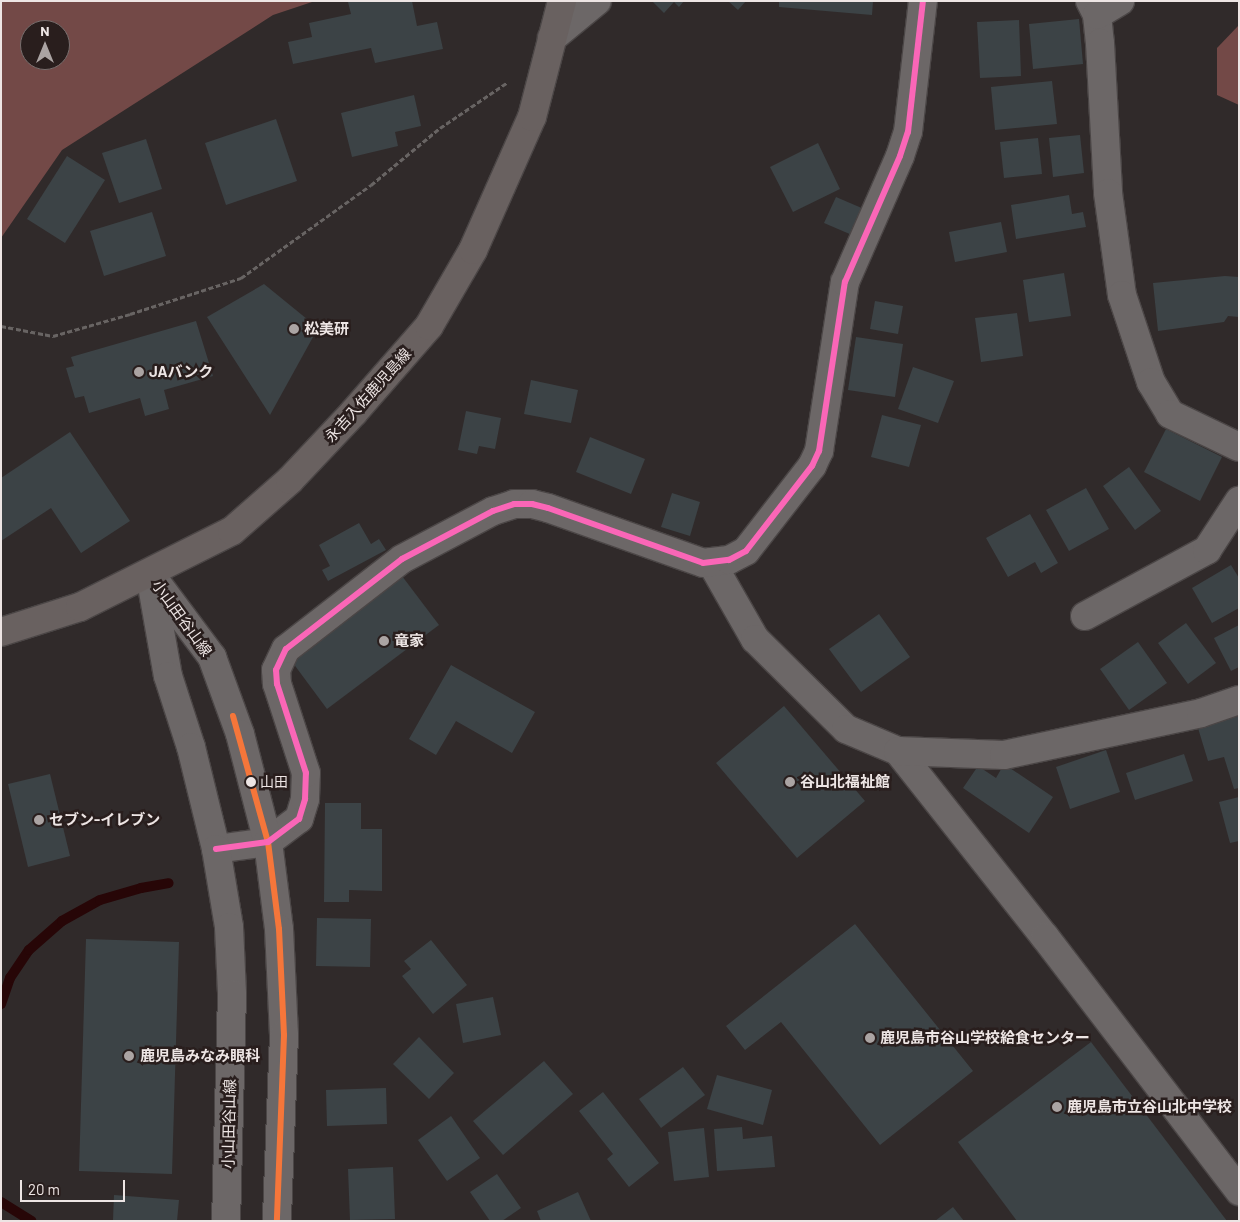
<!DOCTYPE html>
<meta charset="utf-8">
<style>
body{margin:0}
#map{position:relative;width:1240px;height:1222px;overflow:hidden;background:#302a2a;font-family:Barlow,"Noto Sans JP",sans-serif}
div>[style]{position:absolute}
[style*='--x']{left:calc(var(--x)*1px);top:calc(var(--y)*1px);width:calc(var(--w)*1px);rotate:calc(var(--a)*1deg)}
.forest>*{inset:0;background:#734947}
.stream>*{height:10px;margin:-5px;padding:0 5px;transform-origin:5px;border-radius:5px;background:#270607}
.building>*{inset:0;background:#3c4346}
.path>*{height:3px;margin-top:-1.5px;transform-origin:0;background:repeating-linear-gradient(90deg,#686463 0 5px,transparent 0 7.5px)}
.roads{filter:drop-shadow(1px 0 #4b4646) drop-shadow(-1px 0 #4b4646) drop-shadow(0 1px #4b4646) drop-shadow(0 -1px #4b4646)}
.street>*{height:28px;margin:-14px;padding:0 14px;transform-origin:14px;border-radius:14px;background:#6c6767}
.secondary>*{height:28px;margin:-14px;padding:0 14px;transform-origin:14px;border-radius:14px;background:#6c6767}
.primary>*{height:28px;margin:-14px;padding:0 14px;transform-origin:14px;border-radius:14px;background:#696160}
.bus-1>*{height:6px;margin:-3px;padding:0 3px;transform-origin:3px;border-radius:3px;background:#f5763a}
.bus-2>*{height:6px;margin:-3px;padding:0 3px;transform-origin:3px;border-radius:3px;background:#fa66b7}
.dots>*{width:14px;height:14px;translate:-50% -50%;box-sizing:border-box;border:2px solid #291e1d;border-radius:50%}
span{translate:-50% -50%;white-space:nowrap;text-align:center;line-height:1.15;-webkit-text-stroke:5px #291e1d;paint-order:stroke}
.bus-label{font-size:14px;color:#ede5e4}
.left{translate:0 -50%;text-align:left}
.poi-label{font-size:15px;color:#ede5e4;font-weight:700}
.street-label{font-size:15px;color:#ede5e4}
.frame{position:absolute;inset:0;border:2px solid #ede5e4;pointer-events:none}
.north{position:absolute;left:20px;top:20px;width:50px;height:50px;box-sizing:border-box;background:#291e1d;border:1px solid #776e6d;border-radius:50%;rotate:0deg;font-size:14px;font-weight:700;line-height:20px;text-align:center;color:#ede5e4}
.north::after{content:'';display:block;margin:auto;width:18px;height:22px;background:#aba4a3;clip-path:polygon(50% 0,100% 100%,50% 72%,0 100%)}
.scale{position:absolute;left:20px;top:1180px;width:105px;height:22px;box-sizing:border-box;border:2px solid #ede5e4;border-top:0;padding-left:6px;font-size:15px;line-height:18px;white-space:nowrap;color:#ede5e4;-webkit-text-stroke:4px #291e1d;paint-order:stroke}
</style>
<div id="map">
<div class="forest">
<div style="clip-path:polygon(evenodd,1px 1px,315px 1px,273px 15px,62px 150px,1px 238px,1px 1px,30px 30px,60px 30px,60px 60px,30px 60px,30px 30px)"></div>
<div style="clip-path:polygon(1239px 25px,1239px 105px,1217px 95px,1217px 48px)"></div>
</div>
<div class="stream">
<div style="--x:1;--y:1004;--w:28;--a:-71"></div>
<div style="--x:10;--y:978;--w:34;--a:-56"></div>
<div style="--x:29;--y:950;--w:44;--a:-41.3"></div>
<div style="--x:62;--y:921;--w:43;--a:-28.9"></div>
<div style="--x:100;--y:900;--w:43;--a:-16.3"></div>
<div style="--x:141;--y:888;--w:28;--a:-10"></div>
<div style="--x:1;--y:1202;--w:36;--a:32"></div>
</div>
<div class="building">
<div style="clip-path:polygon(353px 1px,412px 1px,417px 26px,437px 22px,443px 49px,375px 63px,371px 48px,293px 64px,288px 42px,312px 37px,309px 23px,351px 14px,348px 2px)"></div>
<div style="clip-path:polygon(652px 1px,684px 1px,679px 7px,674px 2px,664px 13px)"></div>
<div style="clip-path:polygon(728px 1px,746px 1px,738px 10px)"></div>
<div style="clip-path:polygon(779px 1px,873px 1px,872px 15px,779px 7px)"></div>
<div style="clip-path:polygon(1079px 19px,1083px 64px,1033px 69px,1029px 24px)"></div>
<div style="clip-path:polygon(1019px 20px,1021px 76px,980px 78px,977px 22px)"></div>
<div style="clip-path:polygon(1052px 81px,1057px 124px,995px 130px,991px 87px)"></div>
<div style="clip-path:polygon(414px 95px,421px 126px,395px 132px,398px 146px,352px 157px,341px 113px)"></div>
<div style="clip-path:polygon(276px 119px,297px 181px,226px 205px,205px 143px)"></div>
<div style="clip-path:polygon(1080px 135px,1084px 173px,1053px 177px,1049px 138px)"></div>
<div style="clip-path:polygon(1038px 138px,1042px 174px,1004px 178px,1000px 142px)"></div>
<div style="clip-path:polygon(146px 139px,162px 189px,119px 203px,102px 153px)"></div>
<div style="clip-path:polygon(818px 143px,840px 189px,793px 212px,770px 167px)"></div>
<div style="clip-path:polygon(67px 156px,105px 180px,65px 243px,27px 219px)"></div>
<div style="clip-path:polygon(1069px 195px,1072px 214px,1083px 212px,1086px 227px,1016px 239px,1011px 205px)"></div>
<div style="clip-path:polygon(836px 197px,864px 209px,852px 235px,824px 223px)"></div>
<div style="clip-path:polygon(152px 212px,166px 256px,104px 276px,90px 231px)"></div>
<div style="clip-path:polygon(1001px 222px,1007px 252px,955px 262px,949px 232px)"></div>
<div style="clip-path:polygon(1064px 273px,1071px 316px,1029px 322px,1023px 280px)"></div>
<div style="clip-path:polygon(1225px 276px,1239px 277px,1239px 317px,1228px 316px,1224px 322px,1158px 331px,1153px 283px)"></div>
<div style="clip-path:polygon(264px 284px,318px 328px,270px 415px,207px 317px)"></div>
<div style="clip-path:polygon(875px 301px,903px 306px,898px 334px,870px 329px)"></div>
<div style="clip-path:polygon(1017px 313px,1023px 356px,981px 362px,975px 318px)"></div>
<div style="clip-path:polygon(196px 321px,213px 376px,164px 390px,169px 409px,145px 416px,140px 398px,89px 413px,84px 396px,75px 398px,66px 368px,74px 366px,71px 357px)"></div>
<div style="clip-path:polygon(856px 337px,903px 344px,895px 397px,848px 390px)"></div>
<div style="clip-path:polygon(913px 367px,954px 381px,938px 423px,898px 409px)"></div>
<div style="clip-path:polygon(531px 380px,578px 390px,571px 423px,524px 414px)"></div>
<div style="clip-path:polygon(466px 411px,501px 418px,495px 449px,479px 446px,477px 454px,458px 450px)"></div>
<div style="clip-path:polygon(882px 415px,921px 425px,909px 467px,871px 457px)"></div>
<div style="clip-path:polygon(1166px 429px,1222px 457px,1200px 501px,1144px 472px)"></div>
<div style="clip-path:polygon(70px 432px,130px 521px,81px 553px,51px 508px,1px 541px,1px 478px)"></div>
<div style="clip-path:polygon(590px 437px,645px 459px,631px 494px,576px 472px)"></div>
<div style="clip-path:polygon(1129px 467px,1161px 511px,1135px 530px,1103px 486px)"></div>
<div style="clip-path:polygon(1086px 488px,1109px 529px,1069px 551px,1046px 510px)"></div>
<div style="clip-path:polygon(672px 493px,700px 502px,690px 536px,661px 527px)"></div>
<div style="clip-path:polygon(1030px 514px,1058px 563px,1041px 573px,1035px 562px,1008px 577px,986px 538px)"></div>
<div style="clip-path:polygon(359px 523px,371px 544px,379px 539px,386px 550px,328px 581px,322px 570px,330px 566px,319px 545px)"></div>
<div style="clip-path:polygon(1231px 565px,1239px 578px,1239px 608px,1212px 623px,1192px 588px)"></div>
<div style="clip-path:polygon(402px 576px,439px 625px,327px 709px,290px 659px)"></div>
<div style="clip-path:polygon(879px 614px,910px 657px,861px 692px,829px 649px)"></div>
<div style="clip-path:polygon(1186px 623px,1216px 663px,1188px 684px,1158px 643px)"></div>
<div style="clip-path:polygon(1239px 625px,1239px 667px,1231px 671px,1214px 638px)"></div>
<div style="clip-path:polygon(1138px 642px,1167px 683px,1129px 710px,1100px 669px)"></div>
<div style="clip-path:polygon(451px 665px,535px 712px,512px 753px,456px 721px,436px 755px,409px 739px)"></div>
<div style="clip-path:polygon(784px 706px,865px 801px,797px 858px,716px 763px)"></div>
<div style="clip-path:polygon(1239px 716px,1239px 788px,1234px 789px,1224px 757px,1208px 761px,1198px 728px)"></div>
<div style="clip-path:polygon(1106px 750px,1120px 792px,1070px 809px,1056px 767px)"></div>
<div style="clip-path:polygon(1184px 754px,1193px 781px,1135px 800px,1126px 773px)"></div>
<div style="clip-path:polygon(1004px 764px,1053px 797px,1029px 833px,963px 788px,978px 766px,996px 778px)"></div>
<div style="clip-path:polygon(50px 774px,70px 856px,28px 867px,8px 784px)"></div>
<div style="clip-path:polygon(1239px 797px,1239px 841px,1230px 843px,1219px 802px)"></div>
<div style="clip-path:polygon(325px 803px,361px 803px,361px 829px,382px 829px,382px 891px,349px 890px,349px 902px,324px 902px)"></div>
<div style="clip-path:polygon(317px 918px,371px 919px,370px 967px,316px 966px)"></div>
<div style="clip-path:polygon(855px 924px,973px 1071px,880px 1145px,781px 1022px,745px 1050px,726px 1026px)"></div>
<div style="clip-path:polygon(86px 939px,179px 942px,172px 1174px,79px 1171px)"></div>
<div style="clip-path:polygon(431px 940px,467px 985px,433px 1014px,402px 976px,411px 969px,404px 961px)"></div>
<div style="clip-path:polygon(493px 997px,501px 1035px,463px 1043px,456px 1004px)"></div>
<div style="clip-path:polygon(419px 1037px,454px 1073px,429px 1099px,393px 1064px)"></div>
<div style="clip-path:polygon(1091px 1042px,1227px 1221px,1017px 1221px,958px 1142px)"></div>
<div style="clip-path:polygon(544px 1061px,573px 1094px,503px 1155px,473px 1121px)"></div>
<div style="clip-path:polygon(683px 1067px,705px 1095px,661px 1128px,639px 1099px)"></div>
<div style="clip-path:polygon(717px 1075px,772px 1090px,763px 1125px,707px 1109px)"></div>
<div style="clip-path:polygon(386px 1088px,387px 1124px,327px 1126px,326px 1090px)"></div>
<div style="clip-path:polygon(603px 1092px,659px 1163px,629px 1187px,607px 1159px,613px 1154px,579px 1111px)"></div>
<div style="clip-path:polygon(451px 1116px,480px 1158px,447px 1181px,418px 1140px)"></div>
<div style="clip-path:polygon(742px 1127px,743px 1139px,772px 1136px,775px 1167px,717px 1171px,714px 1129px)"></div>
<div style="clip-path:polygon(704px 1128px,709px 1177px,674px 1181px,668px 1132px)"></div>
<div style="clip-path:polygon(393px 1167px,395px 1219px,350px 1220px,348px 1169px)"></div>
<div style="clip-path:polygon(497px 1174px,521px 1208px,502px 1221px,490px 1221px,470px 1192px)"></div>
<div style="clip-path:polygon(578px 1192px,591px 1221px,541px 1221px,537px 1211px)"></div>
<div style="clip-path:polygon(114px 1195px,179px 1200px,177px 1221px,113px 1220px)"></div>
<div style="clip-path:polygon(953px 1207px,964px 1221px,935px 1221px)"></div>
</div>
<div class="path">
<div style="--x:1;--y:326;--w:53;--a:10.9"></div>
<div style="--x:53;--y:336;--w:80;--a:-15.9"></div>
<div style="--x:130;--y:314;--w:117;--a:-18"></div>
<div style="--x:241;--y:278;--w:160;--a:-35.6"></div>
<div style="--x:371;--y:185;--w:89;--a:-39.6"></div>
<div style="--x:440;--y:128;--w:82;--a:-34.1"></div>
</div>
<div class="roads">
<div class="street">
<div style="--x:1090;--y:1;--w:16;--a:63"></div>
<div style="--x:1097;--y:15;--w:28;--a:84"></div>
<div style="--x:1100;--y:43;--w:150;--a:86.9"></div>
<div style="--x:1108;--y:193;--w:103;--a:82.2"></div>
<div style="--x:1122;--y:295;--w:92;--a:71.6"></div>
<div style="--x:1151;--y:382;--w:37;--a:59"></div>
<div style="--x:1170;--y:414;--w:76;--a:25.6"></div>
<div style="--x:1097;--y:15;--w:27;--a:-31"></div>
<div style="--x:552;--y:38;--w:58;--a:-39.4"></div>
<div style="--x:711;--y:562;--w:89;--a:60.3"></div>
<div style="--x:755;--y:639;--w:128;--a:44.7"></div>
<div style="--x:846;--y:729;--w:56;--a:22.9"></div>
<div style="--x:898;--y:751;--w:237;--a:51.7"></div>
<div style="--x:1045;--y:937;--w:320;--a:52.6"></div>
<div style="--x:1085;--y:616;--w:139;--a:-28.4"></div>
<div style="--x:1207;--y:550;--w:59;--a:-56.9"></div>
<div style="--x:898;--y:751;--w:106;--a:2.2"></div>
<div style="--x:1004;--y:755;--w:201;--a:-12"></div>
<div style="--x:1201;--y:713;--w:40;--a:-18.9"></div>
<div style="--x:216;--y:849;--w:52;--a:-7.7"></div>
<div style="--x:268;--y:842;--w:39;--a:-37"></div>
<div style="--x:299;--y:819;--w:21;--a:-73"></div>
<div style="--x:305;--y:799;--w:26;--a:-88"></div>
<div style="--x:306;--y:773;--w:94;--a:-108"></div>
<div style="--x:277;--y:684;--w:14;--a:-94"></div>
<div style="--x:276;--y:670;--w:23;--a:-65"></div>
<div style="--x:286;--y:649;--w:147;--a:-37.8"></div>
<div style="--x:402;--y:559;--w:103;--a:-27.8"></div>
<div style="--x:493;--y:511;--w:22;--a:-18"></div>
<div style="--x:514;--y:504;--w:18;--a:0"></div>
<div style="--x:532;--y:504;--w:16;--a:14"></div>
<div style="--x:548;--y:508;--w:164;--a:19.5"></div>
<div style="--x:703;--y:563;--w:26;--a:-7"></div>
<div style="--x:729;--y:560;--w:19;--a:-28"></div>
<div style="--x:746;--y:551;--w:108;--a:-52.2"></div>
<div style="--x:812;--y:466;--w:17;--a:-65"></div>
<div style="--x:819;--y:451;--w:171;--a:-81.3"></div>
<div style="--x:845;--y:282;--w:137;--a:-66.4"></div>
<div style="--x:900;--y:156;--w:25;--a:-72"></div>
<div style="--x:908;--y:132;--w:132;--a:-83.5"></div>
</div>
<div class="secondary">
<div style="--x:150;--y:574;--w:104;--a:53.2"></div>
<div style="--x:212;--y:657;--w:82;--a:70"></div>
<div style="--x:240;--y:734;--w:112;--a:75.5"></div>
<div style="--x:268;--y:842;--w:88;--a:82.8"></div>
<div style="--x:279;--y:929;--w:106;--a:87.3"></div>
<div style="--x:284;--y:1035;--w:186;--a:92.2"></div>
<div style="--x:151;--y:580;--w:97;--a:80"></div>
<div style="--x:168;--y:676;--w:75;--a:72.1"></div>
<div style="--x:191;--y:747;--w:105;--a:76.2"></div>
<div style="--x:216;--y:849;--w:79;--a:80.5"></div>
<div style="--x:229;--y:927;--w:67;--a:87.4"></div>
<div style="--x:232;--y:994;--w:227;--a:91.5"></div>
</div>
<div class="primary">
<div style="--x:1;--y:632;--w:83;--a:-17.6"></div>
<div style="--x:80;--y:607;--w:170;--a:-26.6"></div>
<div style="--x:232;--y:531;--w:77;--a:-41.3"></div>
<div style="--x:290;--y:480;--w:93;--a:-46.7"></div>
<div style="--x:354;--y:412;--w:114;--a:-48.9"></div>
<div style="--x:429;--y:326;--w:88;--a:-59.9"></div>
<div style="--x:473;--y:250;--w:145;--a:-66.1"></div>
<div style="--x:532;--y:117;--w:120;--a:-75.5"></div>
</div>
</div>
<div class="bus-1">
<div style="--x:233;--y:716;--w:131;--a:74.5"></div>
<div style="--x:268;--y:842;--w:88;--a:82.8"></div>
<div style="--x:279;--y:929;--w:106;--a:87.3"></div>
<div style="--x:284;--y:1035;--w:186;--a:92.2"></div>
</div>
<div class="bus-2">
<div style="--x:216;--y:849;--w:52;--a:-7.7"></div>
<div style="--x:268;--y:842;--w:39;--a:-37"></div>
<div style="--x:299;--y:819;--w:21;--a:-73"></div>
<div style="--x:305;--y:799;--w:26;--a:-88"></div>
<div style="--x:306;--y:773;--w:94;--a:-108"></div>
<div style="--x:277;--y:684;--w:14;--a:-94"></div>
<div style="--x:276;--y:670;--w:23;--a:-65"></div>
<div style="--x:286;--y:649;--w:147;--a:-37.8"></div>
<div style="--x:402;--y:559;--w:103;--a:-27.8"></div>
<div style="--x:493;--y:511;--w:22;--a:-18"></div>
<div style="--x:514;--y:504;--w:18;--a:0"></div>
<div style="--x:532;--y:504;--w:16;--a:14"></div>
<div style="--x:548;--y:508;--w:164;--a:19.5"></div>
<div style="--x:703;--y:563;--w:26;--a:-7"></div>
<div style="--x:729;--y:560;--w:19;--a:-28"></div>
<div style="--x:746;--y:551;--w:108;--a:-52.2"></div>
<div style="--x:812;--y:466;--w:17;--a:-65"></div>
<div style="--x:819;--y:451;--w:171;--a:-81.3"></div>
<div style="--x:845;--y:282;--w:137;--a:-66.4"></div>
<div style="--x:900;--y:156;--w:25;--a:-72"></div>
<div style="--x:908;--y:132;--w:132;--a:-83.5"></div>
</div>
<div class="dots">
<div style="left:294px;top:329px;background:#aba4a3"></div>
<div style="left:139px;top:372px;background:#aba4a3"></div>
<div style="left:384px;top:641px;background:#aba4a3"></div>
<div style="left:251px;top:782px;background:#ede5e4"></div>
<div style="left:790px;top:782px;background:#aba4a3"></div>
<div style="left:39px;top:820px;background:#aba4a3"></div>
<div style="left:870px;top:1038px;background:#aba4a3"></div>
<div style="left:129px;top:1056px;background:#aba4a3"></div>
<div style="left:1057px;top:1107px;background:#aba4a3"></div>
</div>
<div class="bus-label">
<span class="left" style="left:260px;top:782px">山田</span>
</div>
<div class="poi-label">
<span class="left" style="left:304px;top:329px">松美研</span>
<span class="left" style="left:149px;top:372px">JAバンク</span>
<span class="left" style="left:394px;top:641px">竜家</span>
<span class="left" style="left:800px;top:782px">谷山北福祉館</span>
<span class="left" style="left:49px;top:820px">セブン-イレブン</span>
<span class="left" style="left:880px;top:1038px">鹿児島市谷山学校給食センター</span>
<span class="left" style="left:140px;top:1056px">鹿児島みなみ眼科</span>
<span class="left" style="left:1067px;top:1107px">鹿児島市立谷山北中学校</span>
</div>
<div class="street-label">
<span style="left:368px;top:395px;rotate:-48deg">永吉入佐鹿児島線</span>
<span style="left:182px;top:618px;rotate:54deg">小山田谷山線</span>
<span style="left:229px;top:1124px;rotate:-89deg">小山田谷山線</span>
</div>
<div class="frame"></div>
<div class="north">N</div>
<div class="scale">20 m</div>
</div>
